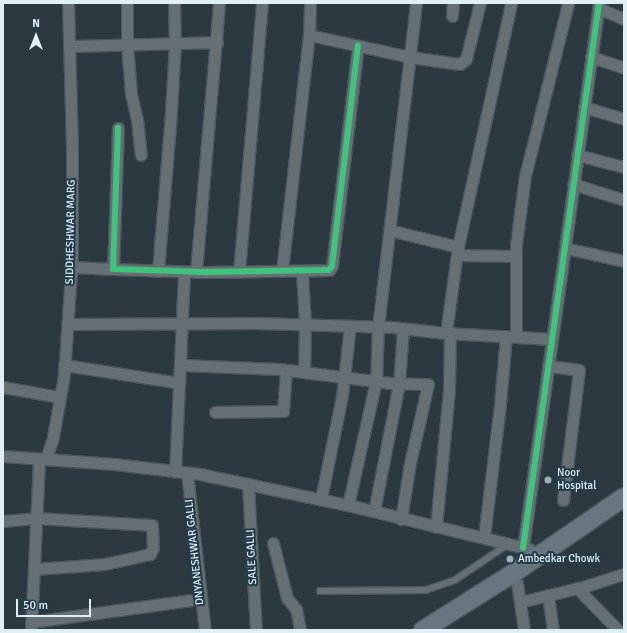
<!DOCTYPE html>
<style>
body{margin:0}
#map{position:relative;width:627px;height:633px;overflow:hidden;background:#2c3940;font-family:Signika,sans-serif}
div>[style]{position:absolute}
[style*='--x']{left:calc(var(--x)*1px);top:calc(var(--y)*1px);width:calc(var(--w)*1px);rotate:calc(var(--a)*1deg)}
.roads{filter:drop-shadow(1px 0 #4a555c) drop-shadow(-1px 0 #4a555c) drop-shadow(0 1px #4a555c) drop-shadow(0 -1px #4a555c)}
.lane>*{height:5.5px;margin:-2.75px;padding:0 2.75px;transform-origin:2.75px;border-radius:2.75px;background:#656f74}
.street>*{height:11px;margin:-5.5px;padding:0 5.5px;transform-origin:5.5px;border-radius:5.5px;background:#656f74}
.primary>*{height:18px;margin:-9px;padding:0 9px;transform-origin:9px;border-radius:9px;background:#68777f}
.cycleway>*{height:6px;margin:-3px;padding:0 3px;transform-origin:3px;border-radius:3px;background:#40c37c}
.dots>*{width:11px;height:11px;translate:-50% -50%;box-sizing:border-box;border:2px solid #243b48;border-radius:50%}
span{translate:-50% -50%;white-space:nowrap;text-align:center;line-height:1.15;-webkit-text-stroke:4px #243b48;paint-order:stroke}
.street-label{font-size:11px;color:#e0eef6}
.poi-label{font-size:11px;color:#e0eef6}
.left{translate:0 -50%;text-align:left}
.frame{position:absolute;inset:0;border:4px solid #e0eef6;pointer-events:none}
.north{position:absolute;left:16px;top:16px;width:40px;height:40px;-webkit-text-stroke:3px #243b48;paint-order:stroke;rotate:0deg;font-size:11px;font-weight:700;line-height:16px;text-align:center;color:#e0eef6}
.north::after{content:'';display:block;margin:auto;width:14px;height:18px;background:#e0eef6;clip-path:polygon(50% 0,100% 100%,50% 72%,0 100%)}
.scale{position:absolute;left:16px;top:599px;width:75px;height:18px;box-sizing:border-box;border:2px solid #e0eef6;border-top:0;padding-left:5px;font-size:12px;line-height:14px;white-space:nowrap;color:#e0eef6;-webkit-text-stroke:3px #243b48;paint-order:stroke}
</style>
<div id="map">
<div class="roads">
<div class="lane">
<div style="--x:320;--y:591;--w:106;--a:-0.5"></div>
<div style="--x:426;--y:590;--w:31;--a:-19"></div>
<div style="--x:455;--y:580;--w:63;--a:-33.9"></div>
</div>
<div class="street">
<div style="--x:127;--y:3;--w:41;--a:90"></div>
<div style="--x:127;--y:44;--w:50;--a:85.4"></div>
<div style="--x:131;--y:94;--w:26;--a:77"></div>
<div style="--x:137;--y:119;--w:36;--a:84"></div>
<div style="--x:598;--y:8;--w:28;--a:23"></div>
<div style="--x:452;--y:16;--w:13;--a:-86"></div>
<div style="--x:309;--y:35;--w:103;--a:12.3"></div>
<div style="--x:410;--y:57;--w:50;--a:8"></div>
<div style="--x:460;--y:64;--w:8;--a:-40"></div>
<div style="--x:466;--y:59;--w:58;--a:-76"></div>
<div style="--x:69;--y:46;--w:148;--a:-1.5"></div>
<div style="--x:591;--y:57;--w:35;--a:18"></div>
<div style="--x:584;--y:107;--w:42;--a:16.7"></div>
<div style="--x:118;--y:128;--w:141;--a:92"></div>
<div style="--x:113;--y:269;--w:92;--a:1.9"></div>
<div style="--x:205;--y:272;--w:124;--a:-0.9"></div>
<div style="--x:329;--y:270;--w:5;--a:-53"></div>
<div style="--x:332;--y:266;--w:222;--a:-83.3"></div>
<div style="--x:577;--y:155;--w:49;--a:14.3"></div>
<div style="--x:573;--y:184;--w:53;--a:17.4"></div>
<div style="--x:389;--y:230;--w:71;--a:13.8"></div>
<div style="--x:565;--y:248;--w:60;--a:12.4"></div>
<div style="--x:457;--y:255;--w:59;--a:1"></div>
<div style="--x:71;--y:267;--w:42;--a:2.7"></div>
<div style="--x:158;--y:271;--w:160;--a:-85.3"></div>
<div style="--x:171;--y:112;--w:69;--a:-86.7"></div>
<div style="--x:175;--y:43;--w:40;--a:-91.4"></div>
<div style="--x:282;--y:271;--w:238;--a:-83.5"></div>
<div style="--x:309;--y:35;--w:32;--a:-88"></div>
<div style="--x:302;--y:271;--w:54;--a:86.8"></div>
<div style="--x:305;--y:325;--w:47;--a:91.2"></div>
<div style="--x:196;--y:272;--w:270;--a:-85.1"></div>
<div style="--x:239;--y:272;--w:270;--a:-85.1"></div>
<div style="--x:67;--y:324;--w:190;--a:-0.3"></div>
<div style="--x:257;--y:323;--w:135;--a:1.7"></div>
<div style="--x:392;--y:327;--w:54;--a:6.3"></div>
<div style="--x:446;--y:333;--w:106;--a:3.2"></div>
<div style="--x:446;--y:333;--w:87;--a:-82.1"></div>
<div style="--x:458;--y:247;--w:250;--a:-77.7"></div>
<div style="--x:516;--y:336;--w:91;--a:-90"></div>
<div style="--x:516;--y:245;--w:70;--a:-82.6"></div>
<div style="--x:525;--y:176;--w:178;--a:-76"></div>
<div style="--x:64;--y:365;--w:117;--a:8.8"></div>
<div style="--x:181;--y:365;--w:98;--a:2.3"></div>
<div style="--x:279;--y:369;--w:112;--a:7.2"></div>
<div style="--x:390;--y:383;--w:38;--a:2"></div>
<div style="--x:428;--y:384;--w:81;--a:102.8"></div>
<div style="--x:410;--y:463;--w:57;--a:99.1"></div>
<div style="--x:548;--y:366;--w:31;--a:7"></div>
<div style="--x:579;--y:370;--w:131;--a:97"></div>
<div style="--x:3;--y:387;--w:58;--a:10"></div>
<div style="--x:215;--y:412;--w:68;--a:-0.8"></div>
<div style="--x:283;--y:411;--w:41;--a:-85.8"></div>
<div style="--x:3;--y:456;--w:111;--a:4.1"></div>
<div style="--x:114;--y:464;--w:87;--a:6.6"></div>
<div style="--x:200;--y:474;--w:159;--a:11.9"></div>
<div style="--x:356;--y:507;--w:178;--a:13.6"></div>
<div style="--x:46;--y:459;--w:23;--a:-72"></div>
<div style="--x:53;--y:437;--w:63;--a:-79.9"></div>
<div style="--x:64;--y:375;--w:117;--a:-86.1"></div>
<div style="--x:72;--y:258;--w:111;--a:-90"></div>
<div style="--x:72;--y:147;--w:144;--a:-91.6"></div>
<div style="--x:175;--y:472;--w:200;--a:-87.4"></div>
<div style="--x:187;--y:473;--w:158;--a:83.5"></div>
<div style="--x:248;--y:484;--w:146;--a:86.9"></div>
<div style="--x:321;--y:499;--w:105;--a:-78.5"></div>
<div style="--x:342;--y:396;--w:70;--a:-83.5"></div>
<div style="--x:348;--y:505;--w:127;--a:-77.3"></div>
<div style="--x:376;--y:381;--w:54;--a:-87.9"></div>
<div style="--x:378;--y:327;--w:326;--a:-83.3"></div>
<div style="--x:374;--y:511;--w:130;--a:-78.9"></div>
<div style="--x:399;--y:383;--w:55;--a:-85.8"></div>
<div style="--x:3;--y:521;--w:33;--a:-5"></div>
<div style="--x:36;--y:518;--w:116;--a:3.5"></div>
<div style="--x:152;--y:525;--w:23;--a:88"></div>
<div style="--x:153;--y:548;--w:7;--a:117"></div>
<div style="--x:150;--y:554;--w:46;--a:167.5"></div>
<div style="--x:105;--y:564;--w:71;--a:176"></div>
<div style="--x:436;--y:527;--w:139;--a:-84.6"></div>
<div style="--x:449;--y:389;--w:56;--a:-89"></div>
<div style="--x:484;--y:537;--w:134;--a:-83.1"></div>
<div style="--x:500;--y:404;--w:68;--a:-85"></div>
<div style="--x:273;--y:543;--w:57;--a:75.7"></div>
<div style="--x:287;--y:598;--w:14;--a:51"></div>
<div style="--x:296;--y:609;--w:21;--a:79"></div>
<div style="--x:523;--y:548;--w:550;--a:-82.06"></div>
<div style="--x:517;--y:583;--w:48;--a:81.5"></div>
<div style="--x:577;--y:588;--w:59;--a:45.7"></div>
<div style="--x:548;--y:595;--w:35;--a:82"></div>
<div style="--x:520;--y:602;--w:68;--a:-13.6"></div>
<div style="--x:586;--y:586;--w:40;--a:-18"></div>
<div style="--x:31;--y:622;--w:171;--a:-7.8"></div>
<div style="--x:31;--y:630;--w:171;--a:-87.3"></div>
</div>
<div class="primary">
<div style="--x:423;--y:630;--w:109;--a:-32.2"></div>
<div style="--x:515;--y:572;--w:132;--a:-34.5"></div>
</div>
</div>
<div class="cycleway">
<div style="--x:118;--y:128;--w:141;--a:92"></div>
<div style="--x:113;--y:269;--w:92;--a:1.9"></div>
<div style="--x:205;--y:272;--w:124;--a:-0.9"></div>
<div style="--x:329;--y:270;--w:5;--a:-53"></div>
<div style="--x:332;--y:266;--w:222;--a:-83.3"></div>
<div style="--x:523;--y:548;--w:550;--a:-82.06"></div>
</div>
<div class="dots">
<div style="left:548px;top:480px;background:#a1afb6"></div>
<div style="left:510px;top:559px;background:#a1afb6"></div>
</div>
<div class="street-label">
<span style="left:71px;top:232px;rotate:-89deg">SIDDHESHWAR MARG</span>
<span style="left:195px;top:552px;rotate:-96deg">DNYANESHWAR GALLI</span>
<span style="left:252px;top:557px;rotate:-93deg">SALE GALLI</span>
</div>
<div class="poi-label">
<span class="left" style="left:557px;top:480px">Noor<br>Hospital</span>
<span class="left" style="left:518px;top:559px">Ambedkar Chowk</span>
</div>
<div class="frame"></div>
<div class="north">N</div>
<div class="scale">50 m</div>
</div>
